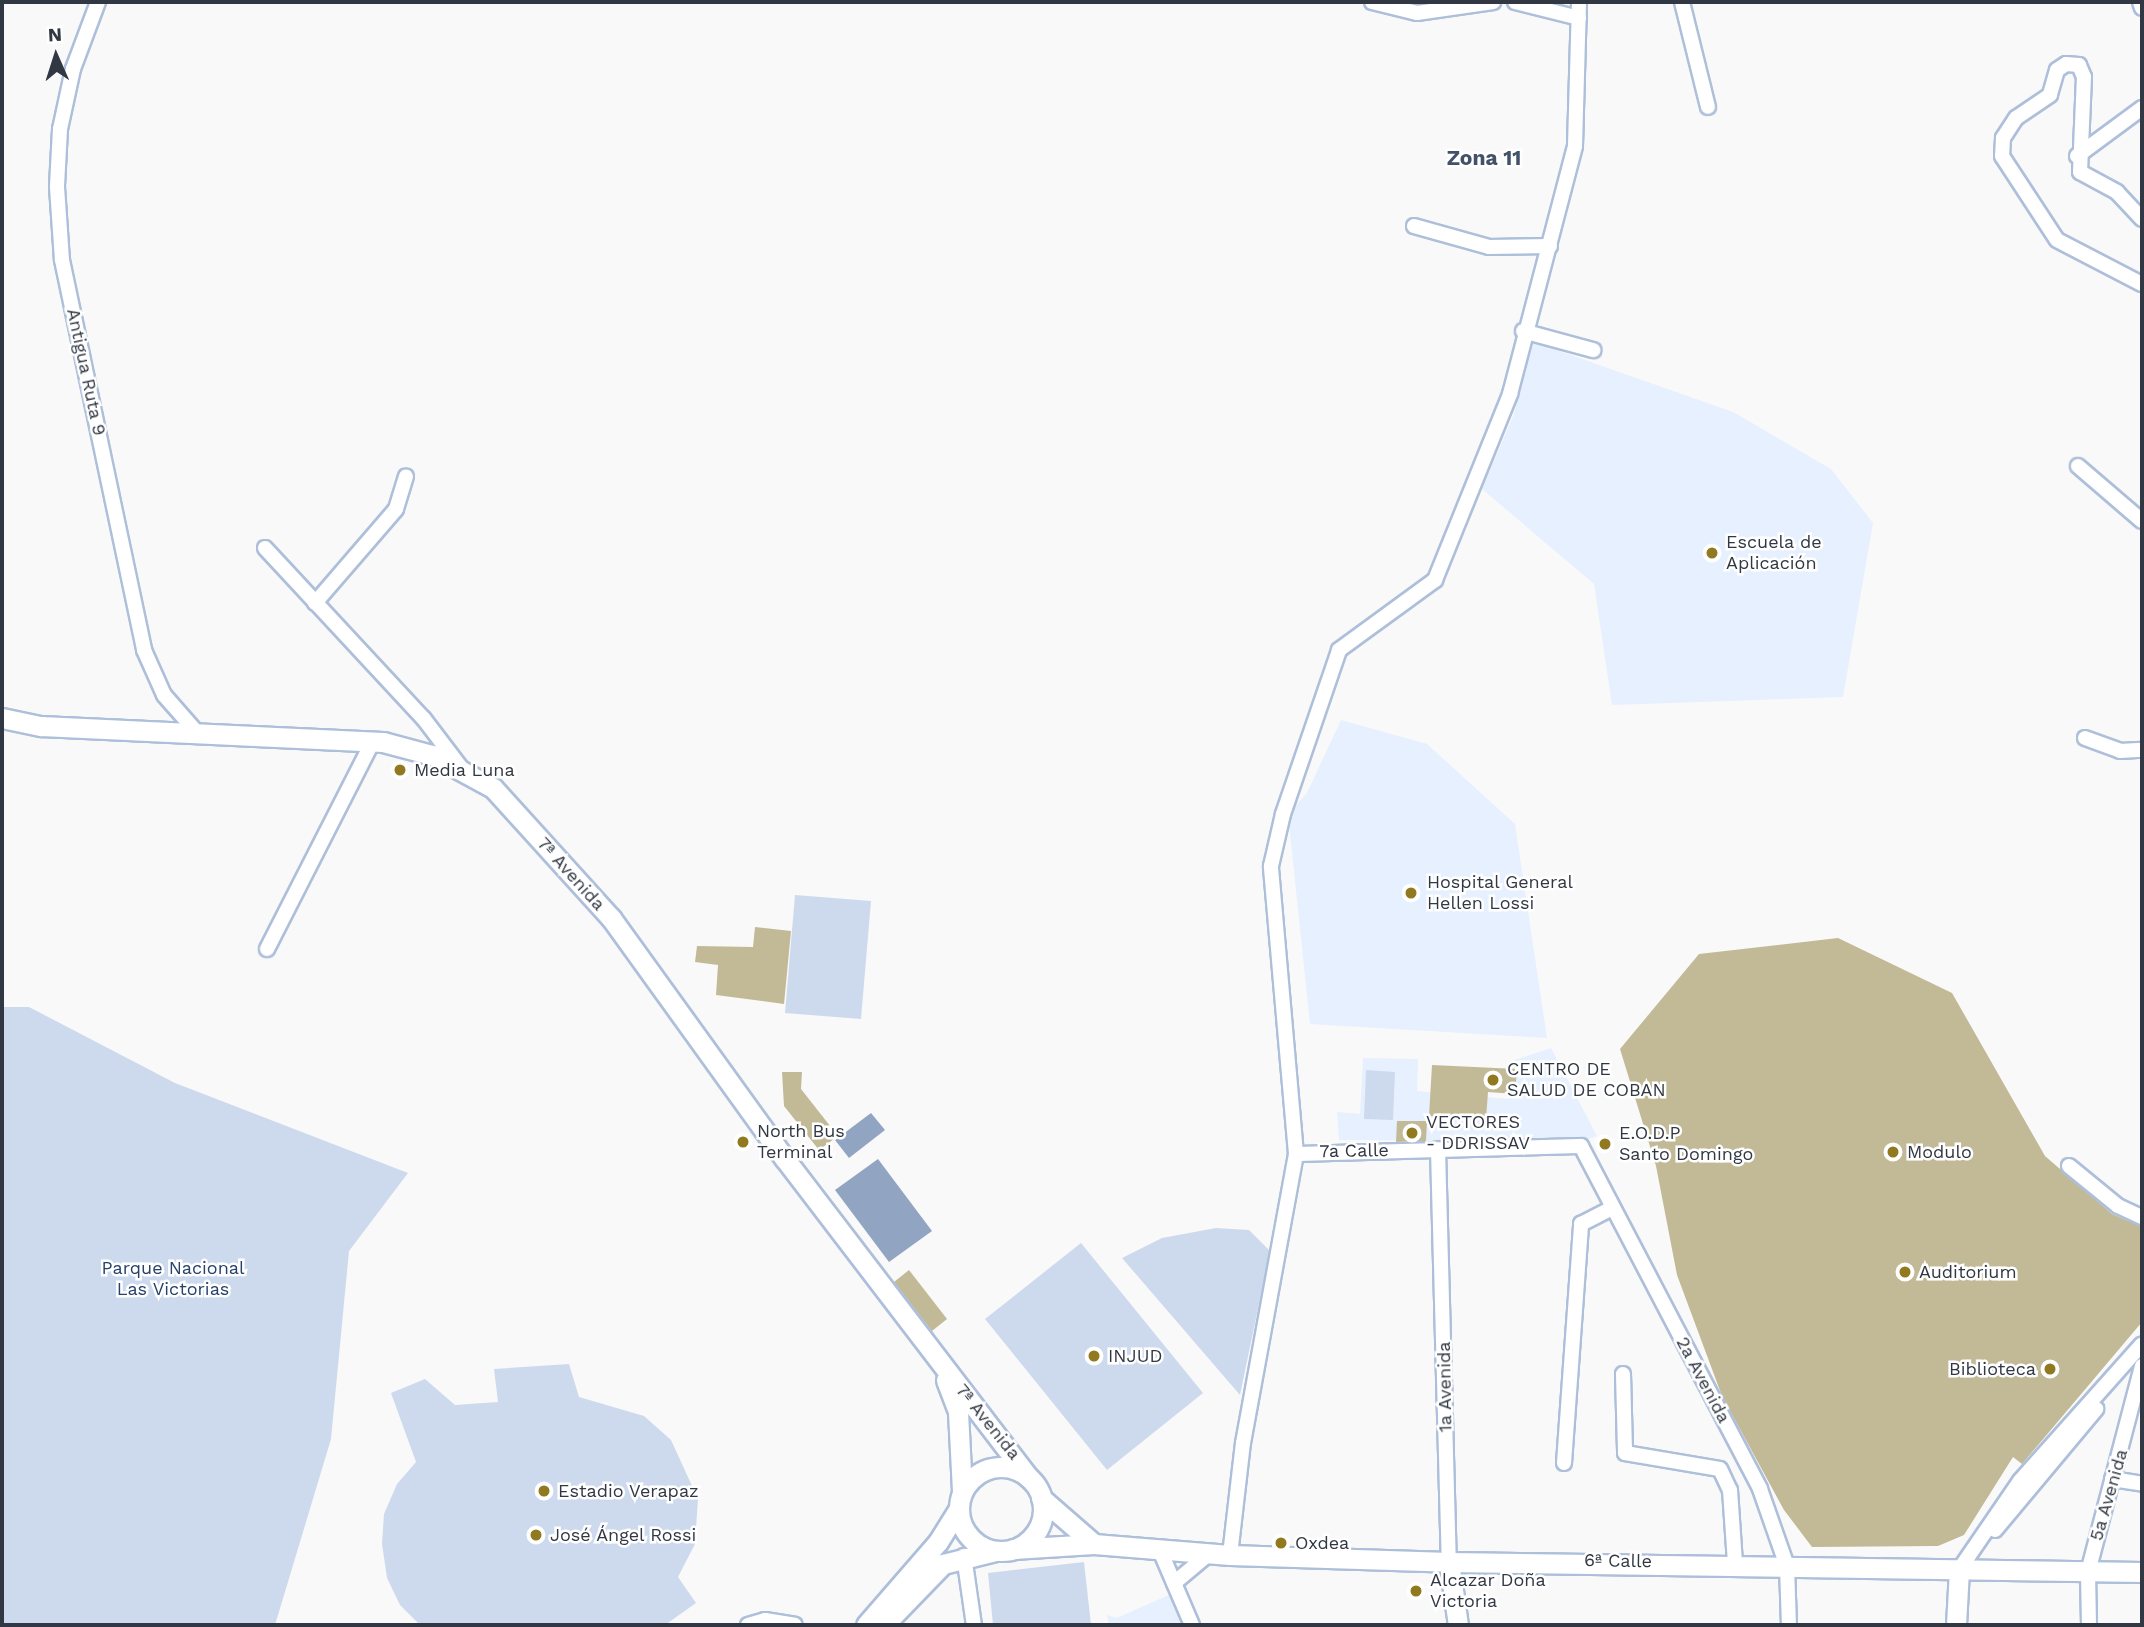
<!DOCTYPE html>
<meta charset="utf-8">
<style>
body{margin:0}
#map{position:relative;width:2144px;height:1627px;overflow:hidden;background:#f9f9f9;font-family:"Work Sans",sans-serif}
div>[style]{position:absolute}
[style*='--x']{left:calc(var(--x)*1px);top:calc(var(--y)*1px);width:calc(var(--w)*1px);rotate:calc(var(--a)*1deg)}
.built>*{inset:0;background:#e7f0fe}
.green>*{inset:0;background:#cddaee}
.water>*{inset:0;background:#91a4c1}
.building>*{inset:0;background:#c2b996}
.roads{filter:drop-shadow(2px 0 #aebfda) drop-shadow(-2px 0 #aebfda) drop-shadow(0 2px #aebfda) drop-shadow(0 -2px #aebfda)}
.street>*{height:14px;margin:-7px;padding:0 7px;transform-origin:7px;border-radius:7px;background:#fff}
.secondary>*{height:19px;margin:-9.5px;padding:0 9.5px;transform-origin:9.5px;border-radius:9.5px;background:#fff}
.secondary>.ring{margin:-9.5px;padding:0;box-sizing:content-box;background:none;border:19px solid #fff;border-radius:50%}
.dots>*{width:19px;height:19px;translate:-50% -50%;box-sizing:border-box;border:4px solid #fff;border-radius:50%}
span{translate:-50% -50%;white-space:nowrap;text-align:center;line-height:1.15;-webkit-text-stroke:5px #fff;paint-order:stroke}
.street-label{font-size:18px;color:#313843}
.poi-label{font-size:18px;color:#313843}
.left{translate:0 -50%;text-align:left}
.right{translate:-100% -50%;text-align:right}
.park-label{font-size:18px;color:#26416a}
.quarter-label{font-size:21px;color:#435269;font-weight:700}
.frame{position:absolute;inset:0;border:4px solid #313843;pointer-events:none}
.north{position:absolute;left:21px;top:21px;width:70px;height:70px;-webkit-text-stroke:5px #fff;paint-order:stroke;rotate:357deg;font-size:19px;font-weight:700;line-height:28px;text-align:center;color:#313843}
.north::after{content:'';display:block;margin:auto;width:24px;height:32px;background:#313843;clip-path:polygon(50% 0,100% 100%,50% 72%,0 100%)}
</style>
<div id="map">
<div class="built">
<div style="clip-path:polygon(1531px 341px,1733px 412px,1831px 469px,1873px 523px,1843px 697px,1612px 705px,1594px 584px,1482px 489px,1514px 414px)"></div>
<div style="clip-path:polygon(1341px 720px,1427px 744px,1515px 824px,1547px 1038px,1310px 1024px,1288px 814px,1307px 793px)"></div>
<div style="clip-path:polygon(1551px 1048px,1597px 1136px,1579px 1142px,1339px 1140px,1337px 1112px,1360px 1114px,1363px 1058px,1418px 1059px,1417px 1091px,1509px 1099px,1509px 1062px)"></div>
<div style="clip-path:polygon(1171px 1594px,1184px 1625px,1109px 1625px,1107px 1615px,1117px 1618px)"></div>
</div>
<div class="green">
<div style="clip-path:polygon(795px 895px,871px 901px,861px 1019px,785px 1013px)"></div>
<div style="clip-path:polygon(2px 1007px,29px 1007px,175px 1083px,408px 1173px,349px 1251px,331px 1439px,275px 1625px,2px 1625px)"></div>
<div style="clip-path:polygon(1366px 1070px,1395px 1072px,1393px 1120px,1364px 1119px)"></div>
<div style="clip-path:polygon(1216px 1228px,1249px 1230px,1270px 1251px,1240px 1395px,1122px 1258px,1162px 1238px)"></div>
<div style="clip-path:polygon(1081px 1243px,1203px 1393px,1107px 1470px,985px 1319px)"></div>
<div style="clip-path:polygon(569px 1364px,579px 1397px,644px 1416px,671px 1440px,698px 1499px,695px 1544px,678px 1577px,696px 1603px,665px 1625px,420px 1625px,400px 1605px,387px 1578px,382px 1544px,384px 1514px,397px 1484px,416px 1462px,391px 1393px,425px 1379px,455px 1405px,498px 1402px,494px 1369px)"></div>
<div style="clip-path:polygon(1084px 1562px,1091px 1625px,993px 1625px,988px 1573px)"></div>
</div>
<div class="water">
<div style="clip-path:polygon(871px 1113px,885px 1130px,849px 1158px,835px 1140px)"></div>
<div style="clip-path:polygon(878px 1159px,932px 1231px,889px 1262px,835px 1190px)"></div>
</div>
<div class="building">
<div style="clip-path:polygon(755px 927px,791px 931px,784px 1004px,716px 995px,718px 965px,695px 962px,697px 946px,753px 947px)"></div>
<div style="clip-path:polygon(1838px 938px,1952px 993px,2045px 1156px,2112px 1214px,2142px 1227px,2142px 1322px,2022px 1464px,2013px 1457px,1964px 1535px,1938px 1546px,1812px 1547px,1784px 1510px,1722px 1396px,1677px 1275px,1656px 1166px,1620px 1049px,1699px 954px)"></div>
<div style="clip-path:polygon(1432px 1065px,1517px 1069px,1515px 1094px,1488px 1092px,1486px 1119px,1429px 1116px)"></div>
<div style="clip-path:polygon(782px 1072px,802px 1072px,801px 1089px,838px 1136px,819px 1150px,784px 1106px)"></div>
<div style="clip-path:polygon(1397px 1121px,1427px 1121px,1426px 1141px,1396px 1142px)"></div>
<div style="clip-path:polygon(909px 1270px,947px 1319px,932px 1331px,894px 1282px)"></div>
</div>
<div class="roads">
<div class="street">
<div style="--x:98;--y:2;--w:72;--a:110.5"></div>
<div style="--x:73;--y:69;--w:61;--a:102.2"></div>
<div style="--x:60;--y:129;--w:58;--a:93"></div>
<div style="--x:57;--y:187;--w:73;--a:86.1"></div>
<div style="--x:62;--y:260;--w:399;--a:78.1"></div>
<div style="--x:144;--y:650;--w:49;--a:66"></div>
<div style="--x:164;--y:695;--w:45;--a:48.6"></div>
<div style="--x:1372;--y:2;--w:46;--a:13.7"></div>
<div style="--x:1417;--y:13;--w:77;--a:-8.2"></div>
<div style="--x:1515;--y:2;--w:66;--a:14"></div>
<div style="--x:1682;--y:2;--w:108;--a:76.1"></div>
<div style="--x:2140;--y:2;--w:6;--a:72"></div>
<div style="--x:2077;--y:156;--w:81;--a:-36.4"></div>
<div style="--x:2142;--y:219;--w:37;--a:-133"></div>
<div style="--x:2117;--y:192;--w:42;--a:-151.6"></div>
<div style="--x:2080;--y:172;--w:95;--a:-87.6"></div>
<div style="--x:2084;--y:77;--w:13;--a:-113"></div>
<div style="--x:2079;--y:65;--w:13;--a:-176"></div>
<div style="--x:2066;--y:64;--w:11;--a:146"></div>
<div style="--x:2057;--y:70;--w:26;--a:106"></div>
<div style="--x:2050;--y:95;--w:41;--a:145.9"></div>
<div style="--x:2016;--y:118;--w:24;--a:123"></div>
<div style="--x:2003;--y:138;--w:18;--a:93"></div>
<div style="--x:2002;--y:156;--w:100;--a:56.8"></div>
<div style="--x:2057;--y:240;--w:96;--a:27.4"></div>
<div style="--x:1414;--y:226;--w:78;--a:15.6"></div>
<div style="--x:1489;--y:247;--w:61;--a:-0.9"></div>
<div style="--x:1523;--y:331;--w:73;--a:15.2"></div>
<div style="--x:2078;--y:466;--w:84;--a:40.7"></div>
<div style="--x:265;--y:548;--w:233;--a:47.1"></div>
<div style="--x:424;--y:719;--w:63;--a:52.8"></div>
<div style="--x:315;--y:603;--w:124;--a:-49.2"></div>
<div style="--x:396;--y:509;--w:34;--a:-73"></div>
<div style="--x:2085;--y:738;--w:37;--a:20"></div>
<div style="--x:2120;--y:751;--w:22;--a:-3"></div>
<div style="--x:267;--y:949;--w:233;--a:-63"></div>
<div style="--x:1438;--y:1149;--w:413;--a:88.5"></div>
<div style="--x:1296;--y:1154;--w:285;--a:-1.6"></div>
<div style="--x:1581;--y:1146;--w:387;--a:62.4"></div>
<div style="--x:1760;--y:1489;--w:82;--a:70.7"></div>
<div style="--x:1787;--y:1566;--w:59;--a:88.1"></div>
<div style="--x:2069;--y:1166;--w:63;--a:39.2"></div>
<div style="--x:2118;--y:1206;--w:26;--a:25"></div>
<div style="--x:1623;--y:1374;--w:79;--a:88.5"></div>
<div style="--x:1625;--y:1453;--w:96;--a:9.6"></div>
<div style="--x:1720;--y:1469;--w:23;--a:65"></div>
<div style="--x:1730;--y:1490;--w:74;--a:86.1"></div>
<div style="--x:1564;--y:1463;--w:240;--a:-85.9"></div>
<div style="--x:1581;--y:1224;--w:35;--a:-27"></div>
<div style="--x:2112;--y:1479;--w:30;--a:9"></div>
<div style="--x:1995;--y:1530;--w:158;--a:-50.1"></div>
<div style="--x:1159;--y:1548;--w:84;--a:66.8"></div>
<div style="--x:1230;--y:1555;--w:113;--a:-83.4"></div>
<div style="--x:1243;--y:1443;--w:294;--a:-79.6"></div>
<div style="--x:1296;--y:1154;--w:289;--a:-95"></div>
<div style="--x:1271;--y:866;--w:53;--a:-77"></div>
<div style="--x:1283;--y:814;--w:173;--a:-71.1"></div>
<div style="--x:1339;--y:650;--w:119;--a:-36.1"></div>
<div style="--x:1435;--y:580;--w:201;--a:-68"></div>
<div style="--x:1510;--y:394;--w:256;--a:-75.3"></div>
<div style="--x:1575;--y:146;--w:144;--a:-88.4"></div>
<div style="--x:964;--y:1556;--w:70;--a:81.8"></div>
<div style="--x:1959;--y:1570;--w:108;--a:-55.6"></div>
<div style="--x:2020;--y:1481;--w:183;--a:-48.3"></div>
<div style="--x:1174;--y:1583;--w:47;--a:-39.8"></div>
<div style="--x:748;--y:1625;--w:18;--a:-16"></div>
<div style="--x:765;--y:1620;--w:30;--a:9"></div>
<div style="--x:2089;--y:1625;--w:53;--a:-91.1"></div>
<div style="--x:2088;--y:1572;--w:213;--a:-75.3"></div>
</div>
<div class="secondary">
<div style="--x:2;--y:718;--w:40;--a:12"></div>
<div style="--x:41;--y:726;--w:342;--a:2.7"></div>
<div style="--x:383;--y:742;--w:51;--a:14.9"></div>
<div style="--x:432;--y:755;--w:69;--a:28.4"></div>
<div style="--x:493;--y:788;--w:176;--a:47.8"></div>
<div style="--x:611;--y:918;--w:297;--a:54.2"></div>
<div style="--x:785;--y:1159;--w:402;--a:52.6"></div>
<div style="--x:946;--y:1380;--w:34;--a:69"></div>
<div style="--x:958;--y:1412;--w:80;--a:87.1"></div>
<div class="ring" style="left:959px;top:1467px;width:65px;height:65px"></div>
<div style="--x:1041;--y:1498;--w:70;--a:41"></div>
<div style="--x:1013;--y:1549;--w:81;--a:-3.5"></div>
<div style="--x:1094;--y:1544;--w:136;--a:4.6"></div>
<div style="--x:1230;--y:1555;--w:219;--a:1.8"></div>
<div style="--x:1449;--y:1562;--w:693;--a:0.83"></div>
<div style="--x:1449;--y:1562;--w:64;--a:81.9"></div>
<div style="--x:866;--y:1625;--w:110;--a:-49.1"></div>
<div style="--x:938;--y:1542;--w:40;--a:-58"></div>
<div style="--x:884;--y:1625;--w:85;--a:-46"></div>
<div style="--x:943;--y:1564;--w:54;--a:-14"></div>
<div style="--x:1956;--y:1625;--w:55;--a:-86.9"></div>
</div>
</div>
<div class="dots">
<div style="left:1712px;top:553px;background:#90791f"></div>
<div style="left:400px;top:770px;background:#90791f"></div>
<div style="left:1411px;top:893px;background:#90791f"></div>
<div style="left:1493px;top:1080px;background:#90791f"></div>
<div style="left:1412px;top:1133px;background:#90791f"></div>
<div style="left:743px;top:1142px;background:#90791f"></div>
<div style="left:1605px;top:1144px;background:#90791f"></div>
<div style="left:1893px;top:1152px;background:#90791f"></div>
<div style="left:1905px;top:1272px;background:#90791f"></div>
<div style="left:1094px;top:1356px;background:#90791f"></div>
<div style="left:2050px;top:1369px;background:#90791f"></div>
<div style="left:544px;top:1491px;background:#90791f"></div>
<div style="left:536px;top:1535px;background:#90791f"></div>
<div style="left:1281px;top:1543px;background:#90791f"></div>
<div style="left:1416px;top:1591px;background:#90791f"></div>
</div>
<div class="street-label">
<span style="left:86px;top:372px;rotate:78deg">Antigua Ruta 9</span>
<span style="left:571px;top:874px;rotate:48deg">7ª Avenida</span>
<span style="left:1354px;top:1151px;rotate:-1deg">7a Calle</span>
<span style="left:1703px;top:1380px;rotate:62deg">2a Avenida</span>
<span style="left:1445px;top:1387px;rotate:-91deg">1a Avenida</span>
<span style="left:988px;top:1422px;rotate:51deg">7ª Avenida</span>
<span style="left:2109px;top:1495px;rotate:-74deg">5a Avenida</span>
<span style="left:1618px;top:1561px;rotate:1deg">6ª Calle</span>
</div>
<div class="poi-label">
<span class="left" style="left:1726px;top:553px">Escuela de<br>Aplicación</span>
<span class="left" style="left:414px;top:770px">Media Luna</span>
<span class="left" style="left:1427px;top:893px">Hospital General<br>Hellen Lossi</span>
<span class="left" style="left:1507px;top:1080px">CENTRO DE<br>SALUD DE COBAN</span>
<span class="left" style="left:1426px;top:1133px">VECTORES<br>- DDRISSAV</span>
<span class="left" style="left:757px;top:1142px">North Bus<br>Terminal</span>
<span class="left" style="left:1619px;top:1144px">E.O.D.P<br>Santo Domingo</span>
<span class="left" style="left:1907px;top:1152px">Modulo</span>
<span class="left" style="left:1919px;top:1272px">Auditorium</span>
<span class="left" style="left:1108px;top:1356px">INJUD</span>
<span class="right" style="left:2036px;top:1369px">Biblioteca</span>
<span class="left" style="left:558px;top:1491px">Estadio Verapaz</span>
<span class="left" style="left:550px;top:1535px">José Ángel Rossi</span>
<span class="left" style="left:1295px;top:1543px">Oxdea</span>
<span class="left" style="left:1430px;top:1591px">Alcazar Doña<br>Victoria</span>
</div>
<div class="park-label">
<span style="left:173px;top:1279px">Parque Nacional<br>Las Victorias</span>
</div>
<div class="quarter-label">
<span style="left:1484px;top:158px">Zona 11</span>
</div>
<div class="frame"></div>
<div class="north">N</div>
</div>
